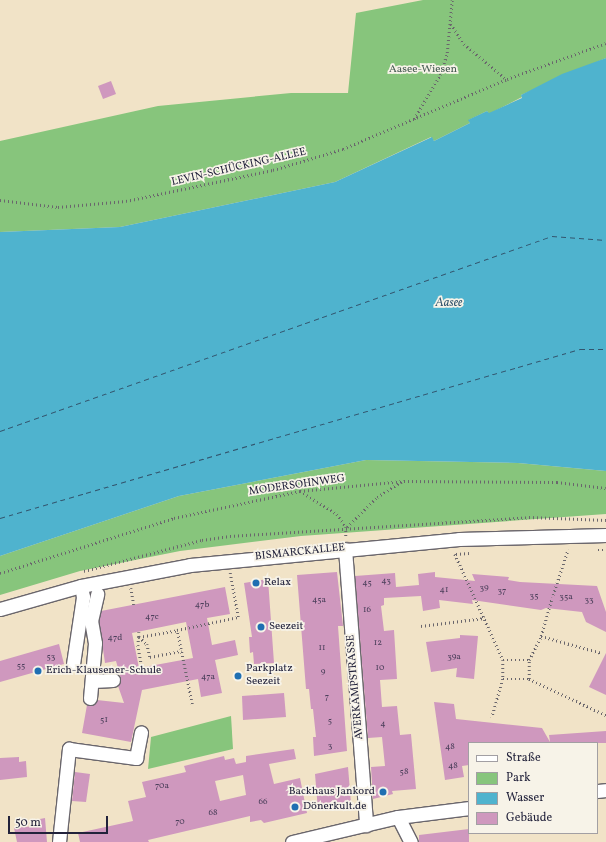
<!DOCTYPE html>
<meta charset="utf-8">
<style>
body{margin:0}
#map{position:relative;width:606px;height:842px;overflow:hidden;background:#f1e3c7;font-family:Vollkorn,serif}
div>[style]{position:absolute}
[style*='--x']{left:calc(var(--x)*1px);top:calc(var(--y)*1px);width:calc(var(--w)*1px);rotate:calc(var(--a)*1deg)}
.green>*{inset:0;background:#87c57c}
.water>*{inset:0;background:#4fb3ce}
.ferry>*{height:1px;margin-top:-0.5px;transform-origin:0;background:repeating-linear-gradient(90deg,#32556e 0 5px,transparent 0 9px)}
.building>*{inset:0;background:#cf98be}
.path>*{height:2.5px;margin-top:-1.25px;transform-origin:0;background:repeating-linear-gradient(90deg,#6a666c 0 1px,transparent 0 4px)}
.roads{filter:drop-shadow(1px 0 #6a666c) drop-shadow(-1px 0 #6a666c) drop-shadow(0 1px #6a666c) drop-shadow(0 -1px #6a666c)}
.minor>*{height:13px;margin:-6.5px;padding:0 6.5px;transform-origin:6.5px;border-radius:6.5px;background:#fff}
.dots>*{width:11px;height:11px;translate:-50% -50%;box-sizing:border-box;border:2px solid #f7f3e8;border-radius:50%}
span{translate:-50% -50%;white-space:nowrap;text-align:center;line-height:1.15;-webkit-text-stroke:3.5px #f7f3e8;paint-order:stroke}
.number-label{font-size:9px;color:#4d405c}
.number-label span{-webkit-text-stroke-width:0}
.park-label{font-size:11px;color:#455b52}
.street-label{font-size:11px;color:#22223b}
.poi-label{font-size:11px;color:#22223b}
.left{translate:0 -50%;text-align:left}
.right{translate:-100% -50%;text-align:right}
.water-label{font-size:12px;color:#32556e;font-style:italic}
.legend{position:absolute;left:468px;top:742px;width:130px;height:92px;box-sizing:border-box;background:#f7f3e8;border:1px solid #a29fa3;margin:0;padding:5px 7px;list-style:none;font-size:12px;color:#22223b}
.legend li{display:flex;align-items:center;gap:8px;height:20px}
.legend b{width:20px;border:1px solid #a29fa3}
.scale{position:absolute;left:8px;top:816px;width:100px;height:18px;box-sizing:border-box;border:2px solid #22223b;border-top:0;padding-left:5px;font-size:12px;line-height:14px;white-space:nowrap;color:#22223b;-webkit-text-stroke:3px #f7f3e8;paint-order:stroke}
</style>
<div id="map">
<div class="green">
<div style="clip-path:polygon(423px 0,606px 0,606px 58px,521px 95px,522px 97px,489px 114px,487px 111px,469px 120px,470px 123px,434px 141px,431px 137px,335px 182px,120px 227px,0 232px,0 141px,158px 106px,291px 93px,348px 93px,356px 13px)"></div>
<div style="clip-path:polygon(366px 460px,518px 463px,606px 471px,606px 514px,301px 536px,180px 551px,80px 571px,0 595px,0 556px,179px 496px)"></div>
<div style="clip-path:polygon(231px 716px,233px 749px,148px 769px,151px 737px)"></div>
</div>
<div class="water">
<div style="clip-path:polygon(606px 58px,606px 471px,518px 463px,366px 460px,179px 496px,0 556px,0 232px,120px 227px,335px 182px,432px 137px,434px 141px,470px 123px,468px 120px,487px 111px,489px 113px,522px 98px,521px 95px,562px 74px)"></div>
</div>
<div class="ferry">
<div style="--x:0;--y:431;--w:585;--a:-19.46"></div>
<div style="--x:552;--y:236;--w:54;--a:4.2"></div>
<div style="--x:0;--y:518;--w:604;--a:-16.25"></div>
<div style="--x:580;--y:349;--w:26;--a:0"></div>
</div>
<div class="building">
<div style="clip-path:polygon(111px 81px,116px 94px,103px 99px,98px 86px)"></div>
<div style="clip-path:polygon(337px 572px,343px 626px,338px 626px,347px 751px,314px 756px,313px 737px,316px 737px,313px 709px,311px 709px,309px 689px,306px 689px,297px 575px)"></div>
<div style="clip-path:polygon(435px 572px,435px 577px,475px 581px,472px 574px,509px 577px,508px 580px,520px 582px,597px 586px,606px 612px,606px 632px,586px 622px,582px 612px,546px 608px,541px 610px,472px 600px,473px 604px,439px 600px,440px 608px,423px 611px,421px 596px,384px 598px,384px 605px,381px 606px,384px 631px,394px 630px,397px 679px,380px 680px,382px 707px,397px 706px,400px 735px,411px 734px,416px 789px,392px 791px,393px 794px,373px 799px,371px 767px,385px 766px,382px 737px,368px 738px,355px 576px,395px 573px,396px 587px,419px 585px,418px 574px)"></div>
<div style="clip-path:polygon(268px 579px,274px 663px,254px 664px,253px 652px,250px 653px,249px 637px,252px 637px,244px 583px)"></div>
<div style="clip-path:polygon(evenodd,225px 587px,230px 614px,207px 618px,212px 645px,235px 640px,238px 655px,215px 660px,222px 693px,201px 697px,198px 679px,142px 690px,131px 742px,82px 733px,87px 705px,94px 705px,97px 700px,124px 703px,118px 686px,121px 679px,116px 661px,105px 663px,99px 621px,101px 611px,225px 587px,186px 622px,193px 658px,139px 668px,132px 633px,186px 622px)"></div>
<div style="clip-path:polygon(460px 635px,478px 636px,474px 679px,456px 677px,457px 668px,431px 672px,426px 642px,460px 638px)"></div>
<div style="clip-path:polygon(59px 644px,64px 664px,0 682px,0 661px)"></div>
<div style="clip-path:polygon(606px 653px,606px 695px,589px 687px)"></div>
<div style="clip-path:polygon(284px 693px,286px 717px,243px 720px,242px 696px)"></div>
<div style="clip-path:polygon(434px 702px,454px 704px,456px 719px,542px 728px,550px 742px,549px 735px,606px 731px,606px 743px,469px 743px,469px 765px,462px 766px,464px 777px,445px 780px)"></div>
<div style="clip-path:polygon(evenodd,294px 749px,296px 759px,269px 764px,274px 784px,300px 778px,307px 813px,264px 823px,261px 820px,250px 822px,250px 816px,148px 840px,149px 842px,80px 842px,78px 833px,133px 821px,128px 801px,146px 797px,142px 782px,186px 772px,184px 766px,224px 756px,225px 760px,234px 758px,236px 764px,246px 762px,246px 756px,294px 749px,243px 775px,246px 795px,220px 801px,215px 781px,243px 775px)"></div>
<div style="clip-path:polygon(19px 757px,19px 762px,26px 761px,27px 777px,0 780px,0 758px)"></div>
<div style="clip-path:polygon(348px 767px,351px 803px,318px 810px,315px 774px)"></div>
<div style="clip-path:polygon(75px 772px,90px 774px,86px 802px,72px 801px)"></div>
<div style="clip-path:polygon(45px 818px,47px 842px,17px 842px,14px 828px,35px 826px,35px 820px)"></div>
<div style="clip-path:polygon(469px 829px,469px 842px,419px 842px,419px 835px)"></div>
</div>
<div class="path">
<div style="--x:451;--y:24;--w:24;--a:57"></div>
<div style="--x:464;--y:44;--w:55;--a:39.8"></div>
<div style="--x:414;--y:119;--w:51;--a:-59.4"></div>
<div style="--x:440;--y:75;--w:23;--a:-72"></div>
<div style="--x:447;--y:53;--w:53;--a:-84.6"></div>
<div style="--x:0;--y:200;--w:58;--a:6.9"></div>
<div style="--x:58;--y:207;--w:68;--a:-5"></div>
<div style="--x:126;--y:201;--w:150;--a:-11.9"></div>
<div style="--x:273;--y:170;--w:73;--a:-16.7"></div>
<div style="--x:343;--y:149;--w:178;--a:-23.1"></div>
<div style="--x:507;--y:79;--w:105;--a:-20"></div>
<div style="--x:300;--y:491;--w:44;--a:31.9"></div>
<div style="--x:337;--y:514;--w:16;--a:55"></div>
<div style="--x:346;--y:527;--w:9;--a:90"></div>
<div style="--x:347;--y:527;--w:42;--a:-45"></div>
<div style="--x:377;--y:497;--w:31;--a:-32"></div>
<div style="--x:598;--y:550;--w:8;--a:0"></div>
<div style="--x:455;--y:554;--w:116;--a:65.6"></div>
<div style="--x:503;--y:660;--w:19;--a:90"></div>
<div style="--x:503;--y:679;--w:40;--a:106"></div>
<div style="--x:456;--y:554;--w:13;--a:-4"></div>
<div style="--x:84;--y:571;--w:122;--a:-14.7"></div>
<div style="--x:202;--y:540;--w:28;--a:-8"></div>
<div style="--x:230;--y:536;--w:300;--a:-3.6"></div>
<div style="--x:529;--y:517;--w:77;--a:2.2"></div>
<div style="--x:0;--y:573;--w:182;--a:-17.5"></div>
<div style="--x:174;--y:518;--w:129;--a:-12.1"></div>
<div style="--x:300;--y:491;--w:104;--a:-5.5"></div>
<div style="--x:404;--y:481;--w:153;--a:0.4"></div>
<div style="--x:557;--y:482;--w:49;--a:7"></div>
<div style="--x:131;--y:588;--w:17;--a:80"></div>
<div style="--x:553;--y:595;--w:48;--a:-71.9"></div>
<div style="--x:421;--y:626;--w:64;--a:-7.1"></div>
<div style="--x:139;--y:632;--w:5;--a:90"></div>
<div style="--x:139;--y:637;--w:39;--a:-10"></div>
<div style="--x:541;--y:636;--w:40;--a:-74"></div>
<div style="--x:139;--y:637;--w:11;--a:41"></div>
<div style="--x:147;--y:644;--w:13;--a:77"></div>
<div style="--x:150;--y:657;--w:32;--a:-11"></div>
<div style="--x:139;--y:637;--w:8;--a:97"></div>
<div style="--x:138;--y:645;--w:23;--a:80"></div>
<div style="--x:503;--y:660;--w:26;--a:0"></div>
<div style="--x:503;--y:679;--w:26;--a:0"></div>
<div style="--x:529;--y:679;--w:85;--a:25.1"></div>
<div style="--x:529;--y:679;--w:19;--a:-90"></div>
<div style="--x:529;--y:660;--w:27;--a:-63"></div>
<div style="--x:541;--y:636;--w:63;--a:15.6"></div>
<div style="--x:192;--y:704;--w:76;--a:-101.5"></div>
<div style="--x:177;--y:630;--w:62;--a:-12"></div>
<div style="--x:238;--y:617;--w:45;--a:-100.3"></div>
</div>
<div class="roads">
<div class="minor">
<div style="--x:345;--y:549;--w:277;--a:85.6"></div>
<div style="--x:0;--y:609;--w:84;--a:-15.9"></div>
<div style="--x:81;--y:586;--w:111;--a:-10.9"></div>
<div style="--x:190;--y:565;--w:270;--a:-5.5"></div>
<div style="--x:459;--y:539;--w:147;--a:-1.6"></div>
<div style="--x:73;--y:664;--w:68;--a:-81.5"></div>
<div style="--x:83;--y:597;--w:11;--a:-100"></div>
<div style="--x:93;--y:681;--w:20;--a:-3"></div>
<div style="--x:90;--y:698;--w:55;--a:-84.8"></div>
<div style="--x:95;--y:643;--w:22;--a:-100"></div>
<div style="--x:91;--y:621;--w:28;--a:-77"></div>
<div style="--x:597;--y:791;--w:9;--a:-6"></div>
<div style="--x:398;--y:817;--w:28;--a:63"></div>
<div style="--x:59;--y:842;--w:94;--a:-83.9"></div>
<div style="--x:69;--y:749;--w:68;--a:7.7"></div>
<div style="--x:136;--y:758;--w:26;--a:-79"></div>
<div style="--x:292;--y:842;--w:109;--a:-13.3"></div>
<div style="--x:398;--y:817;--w:72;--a:-7.2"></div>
</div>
</div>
<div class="dots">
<div style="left:256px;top:583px;background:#1f6fb2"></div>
<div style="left:261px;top:627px;background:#1f6fb2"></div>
<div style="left:38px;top:671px;background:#1f6fb2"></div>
<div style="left:238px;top:676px;background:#1f6fb2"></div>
<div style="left:383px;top:792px;background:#1f6fb2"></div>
<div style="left:295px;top:807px;background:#1f6fb2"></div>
</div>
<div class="number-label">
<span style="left:386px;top:581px">43</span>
<span style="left:367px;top:583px">45</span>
<span style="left:484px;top:588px">39</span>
<span style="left:444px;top:590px">41</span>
<span style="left:502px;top:591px">37</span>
<span style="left:534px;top:596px">35</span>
<span style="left:566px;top:597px">35a</span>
<span style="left:319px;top:600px">45a</span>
<span style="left:589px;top:600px">33</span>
<span style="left:202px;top:605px">47b</span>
<span style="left:367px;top:610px">16</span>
<span style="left:152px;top:617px">47c</span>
<span style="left:115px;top:638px">47d</span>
<span style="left:378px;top:643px">12</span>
<span style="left:322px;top:648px">11</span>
<span style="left:51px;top:657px">53</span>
<span style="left:454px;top:657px">39a</span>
<span style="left:21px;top:666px">55</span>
<span style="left:380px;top:668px">10</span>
<span style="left:323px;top:672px">9</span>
<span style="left:208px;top:677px">47a</span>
<span style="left:327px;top:697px">7</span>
<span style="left:104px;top:720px">51</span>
<span style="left:330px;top:721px">5</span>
<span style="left:383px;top:724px">4</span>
<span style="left:330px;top:746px">3</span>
<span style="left:450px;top:747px">48</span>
<span style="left:453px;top:766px">48</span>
<span style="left:404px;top:772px">58</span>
<span style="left:162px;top:786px">70a</span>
<span style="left:263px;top:802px">66</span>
<span style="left:213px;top:813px">68</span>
<span style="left:180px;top:822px">70</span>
</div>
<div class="park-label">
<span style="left:423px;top:70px">Aasee-Wiesen</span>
</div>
<div class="street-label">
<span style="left:239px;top:168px;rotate:-13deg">LEVIN-SCHÜCKING-ALLEE</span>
<span style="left:297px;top:486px;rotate:-8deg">MODERSOHNWEG</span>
<span style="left:300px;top:553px;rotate:-6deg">BISMARCKALLEE</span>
<span style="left:356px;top:687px;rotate:-95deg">AVERKAMPSTRASSE</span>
</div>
<div class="poi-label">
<span class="left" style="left:264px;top:583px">Relax</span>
<span class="left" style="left:269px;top:627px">Seezeit</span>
<span class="left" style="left:246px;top:676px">Parkplatz<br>Seezeit</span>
<span class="left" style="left:46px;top:671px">Erich-Klausener-Schule</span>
<span class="right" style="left:375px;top:792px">Backhaus Jankord</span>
<span class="left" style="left:303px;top:807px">Dönerkult.de</span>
</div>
<div class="water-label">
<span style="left:449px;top:304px">Aasee</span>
</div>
<ul class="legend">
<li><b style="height:5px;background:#fff"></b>Straße</li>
<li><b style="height:11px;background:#87c57c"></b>Park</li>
<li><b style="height:11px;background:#4fb3ce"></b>Wasser</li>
<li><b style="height:11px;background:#cf98be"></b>Gebäude</li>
</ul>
<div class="scale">50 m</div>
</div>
